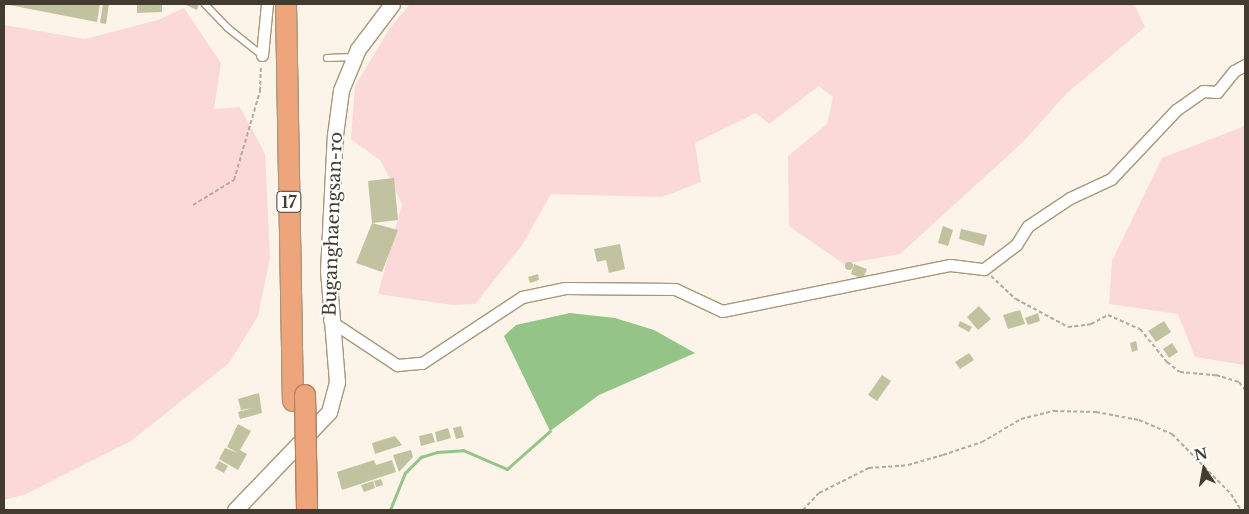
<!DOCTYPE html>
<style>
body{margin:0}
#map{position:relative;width:1249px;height:514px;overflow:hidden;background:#fcf4e8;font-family:"Libre Baskerville",serif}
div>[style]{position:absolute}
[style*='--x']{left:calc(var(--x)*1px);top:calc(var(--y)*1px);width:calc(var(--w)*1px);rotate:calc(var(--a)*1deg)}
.green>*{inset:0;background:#fad9d8}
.water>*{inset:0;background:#94c488}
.stream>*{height:2.5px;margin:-1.25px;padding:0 1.25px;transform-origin:1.25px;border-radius:1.25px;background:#94c488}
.building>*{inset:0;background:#c0c2a0}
.round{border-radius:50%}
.path>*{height:2px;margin-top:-1px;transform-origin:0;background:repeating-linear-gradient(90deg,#b2aa9e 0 4px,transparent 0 6.5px)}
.roads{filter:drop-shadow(1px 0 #a9977a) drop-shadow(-1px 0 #a9977a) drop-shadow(0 1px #a9977a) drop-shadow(0 -1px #a9977a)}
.lane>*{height:5.5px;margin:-2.75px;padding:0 2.75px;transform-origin:2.75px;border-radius:2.75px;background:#fff}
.street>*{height:11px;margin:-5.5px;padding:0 5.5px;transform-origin:5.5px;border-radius:5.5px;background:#fff}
.secondary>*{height:15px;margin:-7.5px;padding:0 7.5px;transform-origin:7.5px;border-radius:7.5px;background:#fff}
.highway>*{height:20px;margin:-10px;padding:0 10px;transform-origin:10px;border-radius:10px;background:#efa57b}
.bridges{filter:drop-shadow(1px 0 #b38060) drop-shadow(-1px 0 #b38060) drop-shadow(0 1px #b38060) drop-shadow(0 -1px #b38060)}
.highway-bridge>*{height:20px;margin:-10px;padding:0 10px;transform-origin:10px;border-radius:10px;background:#efa57b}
span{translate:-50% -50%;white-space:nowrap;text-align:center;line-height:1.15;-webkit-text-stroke:4px #fff;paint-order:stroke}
.shield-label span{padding:1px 4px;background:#fff;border:1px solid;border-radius:4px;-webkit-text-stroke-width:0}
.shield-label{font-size:16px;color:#433b2f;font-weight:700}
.street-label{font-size:18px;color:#433b2f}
.frame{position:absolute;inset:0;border:5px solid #433b2f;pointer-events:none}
.north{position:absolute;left:1179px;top:444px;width:50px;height:50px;-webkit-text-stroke:4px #fff;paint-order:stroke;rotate:348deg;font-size:14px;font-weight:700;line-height:20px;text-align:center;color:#433b2f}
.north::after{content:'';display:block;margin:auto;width:18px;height:22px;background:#433b2f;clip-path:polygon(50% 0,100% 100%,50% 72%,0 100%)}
</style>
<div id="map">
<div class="green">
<div style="clip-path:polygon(410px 4px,1134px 4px,1145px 27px,1066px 94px,1023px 142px,900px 254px,844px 264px,789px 226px,788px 156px,827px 124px,833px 97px,819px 86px,769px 124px,756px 113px,695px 143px,701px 182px,662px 197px,551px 194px,522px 245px,475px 304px,452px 305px,378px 294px,402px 204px,381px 161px,351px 139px,355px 86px,390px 28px)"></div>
<div style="clip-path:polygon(184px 8px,221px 63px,214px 109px,240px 107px,265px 154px,270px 258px,258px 316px,229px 363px,131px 441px,26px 494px,4px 500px,4px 25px,85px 39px,158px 20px)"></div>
<div style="clip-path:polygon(1245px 126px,1245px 365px,1195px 357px,1178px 314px,1109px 304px,1112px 261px,1162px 158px)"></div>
</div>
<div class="water">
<div style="clip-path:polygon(570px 313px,615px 318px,654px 330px,695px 353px,599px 395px,550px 431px,504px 336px,516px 325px)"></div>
</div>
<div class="stream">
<div style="--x:390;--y:510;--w:40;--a:-68"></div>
<div style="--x:405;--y:473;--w:23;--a:-45"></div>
<div style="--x:421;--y:457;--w:17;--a:-17"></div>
<div style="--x:437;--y:452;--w:26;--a:-4"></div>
<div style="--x:463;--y:450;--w:48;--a:23.4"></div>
<div style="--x:507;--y:469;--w:57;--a:-41.5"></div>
</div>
<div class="building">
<div style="clip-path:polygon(4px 4px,100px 4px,97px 22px)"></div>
<div style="clip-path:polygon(103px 4px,109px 4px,106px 24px,100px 23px)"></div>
<div style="clip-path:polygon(137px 4px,162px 4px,162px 12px,137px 13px)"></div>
<div style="clip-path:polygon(184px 4px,199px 4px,197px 10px)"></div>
<div style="clip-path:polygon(394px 178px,398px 220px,372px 223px,368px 181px)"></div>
<div style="clip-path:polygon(372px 223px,398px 230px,382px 272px,356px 263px)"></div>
<div style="clip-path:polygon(943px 226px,953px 230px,948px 246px,938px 243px)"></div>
<div style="clip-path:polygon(961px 229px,987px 235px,984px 246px,959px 239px)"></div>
<div style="clip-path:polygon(620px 244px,625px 269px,609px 273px,606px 260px,597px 262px,594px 249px)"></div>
<div class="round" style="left:845px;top:262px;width:8px;height:8px"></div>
<div style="clip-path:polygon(854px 264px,867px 269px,863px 279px,851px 274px)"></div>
<div style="clip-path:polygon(538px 274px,539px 280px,530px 283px,528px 277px)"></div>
<div style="clip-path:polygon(979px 306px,991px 319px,978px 330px,967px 317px)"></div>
<div style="clip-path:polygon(1020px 310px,1025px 324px,1008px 329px,1003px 315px)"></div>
<div style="clip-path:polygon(1038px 313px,1040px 321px,1028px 325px,1025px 318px)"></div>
<div style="clip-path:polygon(960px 321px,972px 327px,969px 332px,958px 326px)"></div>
<div style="clip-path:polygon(1164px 321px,1171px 332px,1156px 342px,1148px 331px)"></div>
<div style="clip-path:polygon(1136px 341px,1138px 350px,1132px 352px,1130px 343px)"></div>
<div style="clip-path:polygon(1172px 343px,1178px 352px,1169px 358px,1163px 349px)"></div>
<div style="clip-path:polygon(969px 353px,974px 360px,960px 369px,955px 362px)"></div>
<div style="clip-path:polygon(882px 375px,891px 381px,877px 401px,868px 395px)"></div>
<div style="clip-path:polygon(259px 393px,262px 413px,240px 419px,238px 412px,253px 408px,241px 410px,238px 399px)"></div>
<div style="clip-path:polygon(238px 424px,251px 431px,240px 450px,247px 454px,238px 470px,219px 459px,225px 448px,238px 453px,227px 447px)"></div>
<div style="clip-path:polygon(461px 426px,464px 437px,456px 439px,453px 428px)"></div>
<div style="clip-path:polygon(448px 428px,451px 438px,437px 442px,435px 432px)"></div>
<div style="clip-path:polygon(432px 433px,435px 442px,421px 446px,419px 436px)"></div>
<div style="clip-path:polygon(395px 436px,402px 445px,375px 454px,372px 443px)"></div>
<div style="clip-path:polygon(411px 450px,413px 457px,399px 472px,393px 455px)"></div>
<div style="clip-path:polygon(374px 460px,376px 465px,392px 460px,396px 472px,342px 490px,337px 472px)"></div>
<div style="clip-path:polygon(219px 461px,228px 466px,224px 473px,215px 468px)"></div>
<div style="clip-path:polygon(381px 479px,383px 485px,376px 487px,374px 481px)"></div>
<div style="clip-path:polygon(373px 481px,375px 488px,364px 492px,361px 485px)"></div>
</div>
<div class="path">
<div style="--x:193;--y:205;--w:48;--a:-31.4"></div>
<div style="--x:234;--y:180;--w:93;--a:-73.7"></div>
<div style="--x:260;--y:91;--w:26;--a:-88"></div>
<div style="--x:991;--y:276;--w:34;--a:43"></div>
<div style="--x:1016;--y:299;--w:59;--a:28.3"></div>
<div style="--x:1068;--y:327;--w:23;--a:-7"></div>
<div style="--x:1091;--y:324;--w:19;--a:-28"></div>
<div style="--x:1108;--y:315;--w:35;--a:24"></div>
<div style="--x:1140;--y:329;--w:43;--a:50.7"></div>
<div style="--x:1167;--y:362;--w:16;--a:38"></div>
<div style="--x:1180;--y:372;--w:36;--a:5"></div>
<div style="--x:1216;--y:375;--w:24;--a:17"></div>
<div style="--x:1239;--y:382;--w:10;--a:53"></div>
<div style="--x:803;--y:510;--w:23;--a:-47"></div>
<div style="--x:819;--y:493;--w:56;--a:-26.6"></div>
<div style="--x:869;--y:468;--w:39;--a:-4"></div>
<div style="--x:908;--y:465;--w:36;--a:-16"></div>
<div style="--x:943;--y:455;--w:41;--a:-18.4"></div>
<div style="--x:982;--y:442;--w:45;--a:-30.5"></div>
<div style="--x:1021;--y:419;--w:34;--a:-14"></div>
<div style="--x:1054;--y:411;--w:42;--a:1.4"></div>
<div style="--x:1096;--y:412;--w:44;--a:10.5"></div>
<div style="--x:1139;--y:420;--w:36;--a:23"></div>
<div style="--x:1172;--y:434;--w:84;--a:45.5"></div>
<div style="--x:1231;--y:494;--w:19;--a:58"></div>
</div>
<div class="roads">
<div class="lane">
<div style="--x:205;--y:4;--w:33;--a:46"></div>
<div style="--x:228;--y:28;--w:43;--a:38.5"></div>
<div style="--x:327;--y:58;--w:26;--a:-2"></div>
</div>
<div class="street">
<div style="--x:262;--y:55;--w:51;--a:-84.4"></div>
<div style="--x:329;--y:320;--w:82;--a:33.5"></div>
<div style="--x:397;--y:365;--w:25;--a:-5"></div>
<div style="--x:422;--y:363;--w:120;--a:-33.4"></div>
<div style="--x:522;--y:297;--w:44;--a:-11.8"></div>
<div style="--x:565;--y:288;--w:110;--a:0.5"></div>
<div style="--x:675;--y:289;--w:52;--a:25.1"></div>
<div style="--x:722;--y:311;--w:233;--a:-11.4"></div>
<div style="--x:950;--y:265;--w:34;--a:7"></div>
<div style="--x:984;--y:269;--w:40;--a:-37"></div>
<div style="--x:1016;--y:245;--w:22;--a:-58"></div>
<div style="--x:1028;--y:226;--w:50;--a:-33.7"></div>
<div style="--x:1070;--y:198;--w:45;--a:-24.9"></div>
<div style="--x:1111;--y:179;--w:95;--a:-46.7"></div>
<div style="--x:1176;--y:110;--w:33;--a:-35"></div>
<div style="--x:1203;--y:91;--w:14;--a:4"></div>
<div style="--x:1217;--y:92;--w:27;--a:-51"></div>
<div style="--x:1234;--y:71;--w:13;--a:-29"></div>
</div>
<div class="secondary">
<div style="--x:235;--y:510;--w:136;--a:-46.2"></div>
<div style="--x:329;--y:412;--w:31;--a:-75"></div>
<div style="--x:337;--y:382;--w:111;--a:-94.6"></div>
<div style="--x:328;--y:271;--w:136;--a:-87.1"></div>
<div style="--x:335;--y:135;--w:45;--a:-82.4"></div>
<div style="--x:341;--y:90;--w:44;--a:-67.5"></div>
<div style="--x:358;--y:49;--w:56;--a:-52.9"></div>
</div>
<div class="highway">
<div style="--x:286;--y:4;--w:397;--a:89"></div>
</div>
</div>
<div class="bridges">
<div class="highway-bridge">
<div style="--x:305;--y:395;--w:115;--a:89"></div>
</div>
</div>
<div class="shield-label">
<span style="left:289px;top:202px">17</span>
</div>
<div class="street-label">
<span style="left:333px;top:224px;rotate:-88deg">Buganghaengsan-ro</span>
</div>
<div class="frame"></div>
<div class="north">N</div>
</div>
